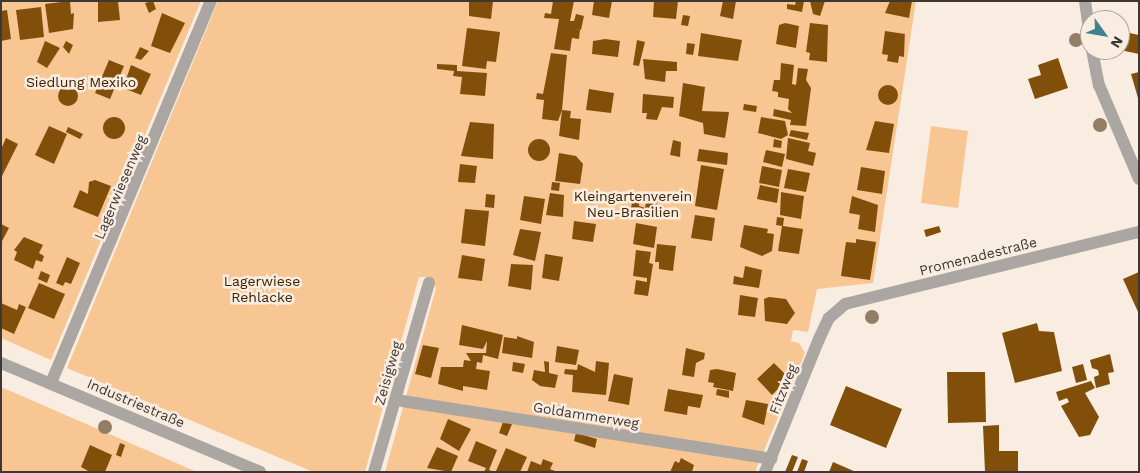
<!DOCTYPE html>
<meta charset="utf-8">
<style>
body{margin:0}
#map{position:relative;width:1140px;height:473px;overflow:hidden;background:#f9ede2;font-family:"Work Sans",sans-serif}
div>[style]{position:absolute}
[style*='--x']{left:calc(var(--x)*1px);top:calc(var(--y)*1px);width:calc(var(--w)*1px);rotate:calc(var(--a)*1deg)}
.green>*{inset:0;background:#f8c693}
.building>*{inset:0;background:#824f0b}
.round{border-radius:50%}
.minor>*{height:12px;margin:-6px;padding:0 6px;transform-origin:6px;border-radius:6px;background:#aba6a1}
.trees>*{width:14px;height:14px;margin:-7px;border-radius:50%;background:#927d66}
span{translate:-50% -50%;white-space:nowrap;text-align:center;line-height:1.15;-webkit-text-stroke:5px #f9ede2;paint-order:stroke}
.park-label{font-size:14px;color:#3e2200}
.street-label{font-size:14px;color:#3d3834}
.frame{position:absolute;inset:0;border:2px solid #3d3834;pointer-events:none}
.north{position:absolute;left:1080px;top:10px;width:50px;height:50px;box-sizing:border-box;background:#f9ede2;border:1px solid #aea59c;border-radius:50%;rotate:122deg;font-size:14px;font-weight:700;line-height:20px;text-align:center;color:#3d3834}
.north::after{content:'';display:block;margin:auto;width:18px;height:22px;background:#3f8192;clip-path:polygon(50% 0,100% 100%,50% 72%,0 100%)}
</style>
<div id="map">
<div class="green">
<div style="clip-path:polygon(1px 1px,201px 1px,51px 360px,1px 338px)"></div>
<div style="clip-path:polygon(218px 1px,916px 1px,873px 283px,817px 289px,808px 332px,793px 330px,791px 341px,799px 343px,805px 353px,755px 472px,385px 472px,436px 288px,427px 277px,419px 277px,365px 472px,313px 472px,67px 368px)"></div>
<div style="clip-path:polygon(931px 126px,968px 131px,958px 208px,921px 203px)"></div>
<div style="clip-path:polygon(1px 387px,197px 472px,1px 472px)"></div>
</div>
<div class="building">
<div style="clip-path:polygon(70px 1px,71px 14px,74px 13px,73px 29px,49px 33px,45px 4px)"></div>
<div style="clip-path:polygon(98px 1px,118px 1px,120px 20px,98px 22px)"></div>
<div style="clip-path:polygon(153px 1px,156px 9px,149px 13px,145px 3px)"></div>
<div style="clip-path:polygon(469px 1px,493px 1px,491px 19px,469px 16px)"></div>
<div style="clip-path:polygon(553px 1px,574px 1px,570px 21px,574px 21px,576px 14px,584px 16px,581px 30px,573px 28px,580px 30px,579px 39px,572px 38px,570px 51px,554px 49px,559px 19px,544px 18px,545px 13px,551px 14px)"></div>
<div style="clip-path:polygon(594px 1px,612px 1px,609px 18px,592px 15px)"></div>
<div style="clip-path:polygon(654px 1px,678px 1px,676px 19px,653px 17px)"></div>
<div style="clip-path:polygon(723px 1px,736px 1px,733px 19px,720px 16px)"></div>
<div style="clip-path:polygon(796px 1px,804px 1px,802px 12px,787px 9px,787px 4px,795px 5px)"></div>
<div style="clip-path:polygon(810px 1px,825px 1px,820px 16px,813px 14px)"></div>
<div style="clip-path:polygon(890px 1px,912px 1px,909px 18px,885px 13px)"></div>
<div style="clip-path:polygon(41px 7px,44px 37px,20px 40px,16px 10px)"></div>
<div style="clip-path:polygon(7px 10px,11px 39px,1px 41px,1px 11px)"></div>
<div style="clip-path:polygon(162px 13px,185px 23px,170px 53px,151px 46px)"></div>
<div style="clip-path:polygon(683px 15px,690px 16px,688px 26px,681px 25px)"></div>
<div style="clip-path:polygon(785px 23px,799px 26px,796px 48px,776px 44px,779px 25px)"></div>
<div style="clip-path:polygon(810px 23px,828px 25px,827px 62px,809px 60px,810px 53px,806px 52px)"></div>
<div style="clip-path:polygon(467px 28px,500px 32px,496px 62px,487px 61px,486px 69px,462px 66px)"></div>
<div style="clip-path:polygon(905px 30px,904px 57px,899px 56px,898px 63px,887px 61px,888px 55px,882px 54px,885px 31px,905px 34px)"></div>
<div style="clip-path:polygon(1120px 31px,1139px 35px,1139px 54px,1120px 50px)"></div>
<div style="clip-path:polygon(701px 33px,742px 40px,738px 61px,698px 56px)"></div>
<div style="clip-path:polygon(605px 39px,620px 41px,618px 57px,592px 54px,593px 41px)"></div>
<div style="clip-path:polygon(637px 40px,645px 42px,639px 66px,633px 65px)"></div>
<div style="clip-path:polygon(45px 41px,60px 48px,47px 68px,37px 62px)"></div>
<div style="clip-path:polygon(66px 41px,73px 45px,69px 54px,63px 47px)"></div>
<div style="clip-path:polygon(687px 43px,695px 44px,693px 55px,686px 54px)"></div>
<div style="clip-path:polygon(140px 47px,149px 51px,141px 60px,135px 58px)"></div>
<div style="clip-path:polygon(551px 53px,567px 55px,562px 110px,571px 111px,570px 118px,581px 119px,579px 140px,559px 136px,562px 110px,558px 121px,542px 119px,544px 100px,536px 99px,537px 93px,543px 94px)"></div>
<div style="clip-path:polygon(1058px 58px,1068px 88px,1035px 99px,1028px 79px,1041px 75px,1038px 65px)"></div>
<div style="clip-path:polygon(643px 59px,677px 62px,677px 71px,666px 71px,665px 82px,645px 79px)"></div>
<div style="clip-path:polygon(109px 60px,124px 66px,110px 99px,95px 93px)"></div>
<div style="clip-path:polygon(781px 63px,794px 65px,792px 84px,796px 85px,798px 68px,808px 69px,806px 80px,811px 88px,806px 126px,790px 125px,791px 120px,773px 116px,774px 109px,792px 113px,788px 109px,789px 99px,778px 97px,778px 92px,772px 91px,774px 80px,780px 80px)"></div>
<div style="clip-path:polygon(437px 64px,457px 65px,457px 71px,487px 73px,485px 96px,460px 94px,462px 77px,453px 76px,454px 71px,437px 69px)"></div>
<div style="clip-path:polygon(131px 65px,151px 74px,141px 95px,123px 88px)"></div>
<div style="clip-path:polygon(1139px 72px,1139px 98px,1138px 98px,1131px 74px)"></div>
<div style="clip-path:polygon(683px 83px,705px 87px,702px 111px,729px 112px,725px 138px,704px 134px,703px 123px,679px 116px)"></div>
<div class="round" style="left:878px;top:85px;width:20px;height:20px"></div>
<div class="round" style="left:58px;top:86px;width:20px;height:20px"></div>
<div style="clip-path:polygon(589px 89px,614px 93px,611px 113px,586px 110px)"></div>
<div style="clip-path:polygon(643px 94px,674px 97px,673px 108px,662px 107px,657px 120px,646px 119px,647px 113px,642px 113px)"></div>
<div style="clip-path:polygon(744px 104px,757px 106px,756px 112px,743px 110px)"></div>
<div class="round" style="left:103px;top:117px;width:22px;height:22px"></div>
<div style="clip-path:polygon(761px 117px,785px 121px,788px 135px,781px 139px,758px 133px)"></div>
<div style="clip-path:polygon(875px 121px,894px 124px,889px 153px,866px 150px)"></div>
<div style="clip-path:polygon(470px 122px,494px 124px,493px 159px,461px 156px)"></div>
<div style="clip-path:polygon(49px 126px,67px 134px,54px 164px,35px 155px)"></div>
<div style="clip-path:polygon(68px 127px,83px 134px,80px 139px,66px 132px)"></div>
<div style="clip-path:polygon(791px 130px,809px 133px,807px 140px,789px 136px)"></div>
<div style="clip-path:polygon(6px 138px,18px 144px,1px 178px,1px 149px)"></div>
<div style="clip-path:polygon(788px 138px,810px 143px,808px 151px,816px 153px,813px 166px,786px 159px)"></div>
<div class="round" style="left:528px;top:139px;width:22px;height:22px"></div>
<div style="clip-path:polygon(774px 139px,782px 141px,781px 148px,773px 147px)"></div>
<div style="clip-path:polygon(673px 140px,681px 142px,680px 157px,670px 155px)"></div>
<div style="clip-path:polygon(699px 149px,728px 153px,727px 165px,697px 161px)"></div>
<div style="clip-path:polygon(766px 150px,785px 154px,782px 167px,763px 162px)"></div>
<div style="clip-path:polygon(559px 153px,576px 156px,583px 164px,580px 184px,555px 181px)"></div>
<div style="clip-path:polygon(460px 164px,477px 166px,475px 183px,458px 182px)"></div>
<div style="clip-path:polygon(701px 165px,724px 169px,717px 210px,695px 206px)"></div>
<div style="clip-path:polygon(762px 166px,782px 170px,779px 187px,759px 183px)"></div>
<div style="clip-path:polygon(861px 167px,885px 171px,882px 194px,857px 190px)"></div>
<div style="clip-path:polygon(788px 169px,810px 173px,806px 192px,784px 188px)"></div>
<div style="clip-path:polygon(95px 180px,111px 186px,98px 217px,73px 207px,80px 190px,88px 194px,89px 182px)"></div>
<div style="clip-path:polygon(552px 182px,560px 183px,559px 191px,551px 190px)"></div>
<div style="clip-path:polygon(760px 185px,779px 189px,777px 203px,757px 199px)"></div>
<div style="clip-path:polygon(781px 192px,804px 196px,801px 219px,780px 215px)"></div>
<div style="clip-path:polygon(550px 193px,564px 195px,563px 217px,546px 215px)"></div>
<div style="clip-path:polygon(486px 194px,495px 195px,494px 208px,485px 207px)"></div>
<div style="clip-path:polygon(633px 195px,640px 196px,639px 206px,645px 208px,647px 197px,658px 199px,654px 219px,630px 215px)"></div>
<div style="clip-path:polygon(524px 196px,545px 199px,541px 224px,520px 220px)"></div>
<div style="clip-path:polygon(852px 196px,878px 205px,875px 232px,858px 229px,860px 215px,849px 213px)"></div>
<div style="clip-path:polygon(465px 209px,489px 211px,485px 246px,461px 243px)"></div>
<div style="clip-path:polygon(695px 215px,715px 218px,712px 241px,691px 238px)"></div>
<div style="clip-path:polygon(777px 217px,784px 218px,783px 226px,803px 229px,799px 254px,778px 251px,782px 226px,776px 225px)"></div>
<div style="clip-path:polygon(574px 221px,596px 224px,593px 242px,572px 239px)"></div>
<div style="clip-path:polygon(636px 223px,657px 227px,654px 248px,633px 244px)"></div>
<div style="clip-path:polygon(1px 224px,9px 228px,1px 243px)"></div>
<div style="clip-path:polygon(744px 225px,768px 229px,767px 233px,774px 234px,772px 251px,762px 256px,740px 247px)"></div>
<div style="clip-path:polygon(939px 226px,941px 232px,926px 237px,924px 230px)"></div>
<div style="clip-path:polygon(520px 229px,541px 232px,535px 261px,513px 255px)"></div>
<div style="clip-path:polygon(24px 237px,43px 245px,39px 253px,44px 256px,42px 262px,36px 260px,33px 269px,14px 260px,17px 252px,14px 250px)"></div>
<div style="clip-path:polygon(856px 239px,876px 242px,870px 280px,841px 276px,846px 242px,856px 243px)"></div>
<div style="clip-path:polygon(657px 244px,676px 246px,673px 271px,659px 269px,659px 262px,655px 262px)"></div>
<div style="clip-path:polygon(636px 250px,651px 252px,649px 263px,653px 264px,648px 296px,634px 294px,636px 280px,647px 282px,647px 278px,633px 276px)"></div>
<div style="clip-path:polygon(545px 254px,563px 257px,559px 281px,542px 278px)"></div>
<div style="clip-path:polygon(462px 255px,485px 259px,482px 281px,458px 278px)"></div>
<div style="clip-path:polygon(67px 257px,80px 263px,71px 284px,65px 282px,63px 286px,56px 283px)"></div>
<div style="clip-path:polygon(511px 264px,533px 265px,531px 290px,508px 286px)"></div>
<div style="clip-path:polygon(745px 266px,762px 270px,759px 288px,733px 284px,734px 276px,743px 278px)"></div>
<div style="clip-path:polygon(41px 271px,50px 275px,47px 283px,38px 279px)"></div>
<div style="clip-path:polygon(1139px 272px,1139px 314px,1123px 279px)"></div>
<div style="clip-path:polygon(39px 283px,65px 294px,54px 319px,28px 308px)"></div>
<div style="clip-path:polygon(740px 295px,758px 298px,755px 317px,738px 315px)"></div>
<div style="clip-path:polygon(769px 297px,786px 299px,795px 313px,787px 324px,765px 321px,764px 299px)"></div>
<div style="clip-path:polygon(1px 303px,17px 310px,19px 304px,26px 307px,14px 334px,1px 328px)"></div>
<div style="clip-path:polygon(1037px 323px,1039px 331px,1054px 332px,1062px 371px,1015px 383px,1002px 333px)"></div>
<div style="clip-path:polygon(462px 325px,503px 335px,498px 359px,483px 355px,482px 363px,477px 362px,476px 369px,490px 371px,487px 390px,463px 386px,463px 391px,438px 384px,441px 367px,463px 367px,464px 360px,471px 361px,466px 353px,486px 353px,487px 341px,483px 349px,459px 345px)"></div>
<div style="clip-path:polygon(517px 336px,534px 342px,532px 358px,502px 353px,504px 337px,517px 339px)"></div>
<div style="clip-path:polygon(423px 345px,439px 348px,431px 378px,415px 374px)"></div>
<div style="clip-path:polygon(557px 346px,579px 350px,576px 365px,555px 362px)"></div>
<div style="clip-path:polygon(686px 348px,705px 353px,704px 359px,696px 363px,694px 377px,682px 375px)"></div>
<div style="clip-path:polygon(1110px 354px,1114px 372px,1108px 373px,1110px 384px,1096px 388px,1094px 377px,1099px 375px,1098px 370px,1092px 368px,1090px 360px)"></div>
<div style="clip-path:polygon(544px 361px,549px 362px,549px 373px,558px 375px,555px 388px,540px 386px,532px 380px,534px 370px,545px 372px)"></div>
<div style="clip-path:polygon(596px 361px,609px 363px,606px 395px,572px 392px,573px 375px,564px 374px,565px 369px,577px 370px,578px 364px,595px 372px)"></div>
<div style="clip-path:polygon(513px 362px,525px 364px,523px 373px,512px 371px)"></div>
<div style="clip-path:polygon(774px 363px,789px 378px,772px 395px,757px 379px)"></div>
<div style="clip-path:polygon(1083px 364px,1087px 380px,1076px 383px,1072px 367px)"></div>
<div style="clip-path:polygon(717px 369px,736px 373px,733px 391px,713px 387px,714px 383px,708px 382px,710px 370px)"></div>
<div style="clip-path:polygon(947px 372px,985px 372px,986px 422px,948px 423px)"></div>
<div style="clip-path:polygon(614px 374px,633px 378px,629px 405px,608px 401px)"></div>
<div style="clip-path:polygon(1091px 381px,1095px 388px,1085px 393px,1099px 417px,1090px 435px,1079px 437px,1061px 406px,1069px 402px,1067px 398px,1059px 401px,1056px 392px)"></div>
<div style="clip-path:polygon(846px 386px,902px 409px,886px 448px,830px 425px)"></div>
<div style="clip-path:polygon(668px 389px,703px 395px,700px 408px,688px 406px,687px 415px,664px 411px)"></div>
<div style="clip-path:polygon(717px 389px,729px 391px,729px 398px,716px 395px)"></div>
<div style="clip-path:polygon(746px 400px,768px 404px,764px 425px,742px 417px)"></div>
<div style="clip-path:polygon(448px 419px,471px 429px,459px 451px,440px 439px)"></div>
<div style="clip-path:polygon(503px 422px,512px 424px,507px 436px,499px 433px)"></div>
<div style="clip-path:polygon(999px 425px,999px 451px,1018px 451px,1018px 471px,985px 472px,983px 426px)"></div>
<div style="clip-path:polygon(576px 433px,597px 439px,595px 448px,574px 441px)"></div>
<div style="clip-path:polygon(476px 441px,497px 450px,489px 470px,494px 472px,484px 472px,486px 468px,468px 461px)"></div>
<div style="clip-path:polygon(120px 443px,125px 445px,121px 457px,116px 455px)"></div>
<div style="clip-path:polygon(90px 445px,112px 455px,105px 472px,90px 472px,81px 467px)"></div>
<div style="clip-path:polygon(437px 447px,458px 456px,451px 472px,427px 468px)"></div>
<div style="clip-path:polygon(506px 448px,527px 457px,520px 472px,496px 471px)"></div>
<div style="clip-path:polygon(792px 455px,798px 457px,792px 472px,785px 472px)"></div>
<div style="clip-path:polygon(681px 458px,694px 465px,692px 472px,670px 472px,675px 461px,679px 463px)"></div>
<div style="clip-path:polygon(543px 459px,553px 463px,550px 469px,557px 472px,527px 472px,531px 461px,541px 465px)"></div>
<div style="clip-path:polygon(802px 459px,808px 461px,804px 472px,797px 472px)"></div>
<div style="clip-path:polygon(833px 462px,856px 472px,829px 472px)"></div>
</div>
<div class="minor">
<div style="--x:1085;--y:1;--w:35;--a:82"></div>
<div style="--x:1092;--y:50;--w:36;--a:79"></div>
<div style="--x:1099;--y:85;--w:102;--a:66.9"></div>
<div style="--x:1;--y:363;--w:281;--a:22.8"></div>
<div style="--x:51;--y:383;--w:414;--a:-67.3"></div>
<div style="--x:396;--y:400;--w:380;--a:8.9"></div>
<div style="--x:374;--y:472;--w:197;--a:-73.8"></div>
<div style="--x:765;--y:472;--w:144;--a:-67.9"></div>
<div style="--x:819;--y:339;--w:23;--a:-65"></div>
<div style="--x:829;--y:318;--w:21;--a:-41"></div>
<div style="--x:845;--y:304;--w:303;--a:-13.8"></div>
</div>
<div class="trees">
<div style="left:1076px;top:40px"></div>
<div style="left:1100px;top:125px"></div>
<div style="left:872px;top:317px"></div>
<div style="left:105px;top:427px"></div>
</div>
<div class="park-label">
<span style="left:81px;top:82px">Siedlung Mexiko</span>
<span style="left:633px;top:204px">Kleingartenverein<br>Neu-Brasilien</span>
<span style="left:262px;top:289px">Lagerwiese<br>Rehlacke</span>
</div>
<div class="street-label">
<span style="left:120px;top:187px;rotate:-67deg">Lagerwiesenweg</span>
<span style="left:978px;top:256px;rotate:-14deg">Promenadestraße</span>
<span style="left:388px;top:373px;rotate:-74deg">Zeisigweg</span>
<span style="left:783px;top:389px;rotate:-68deg">Fitzweg</span>
<span style="left:136px;top:403px;rotate:23deg">Industriestraße</span>
<span style="left:586px;top:415px;rotate:9deg">Goldammerweg</span>
</div>
<div class="frame"></div>
<div class="north">N</div>
</div>
